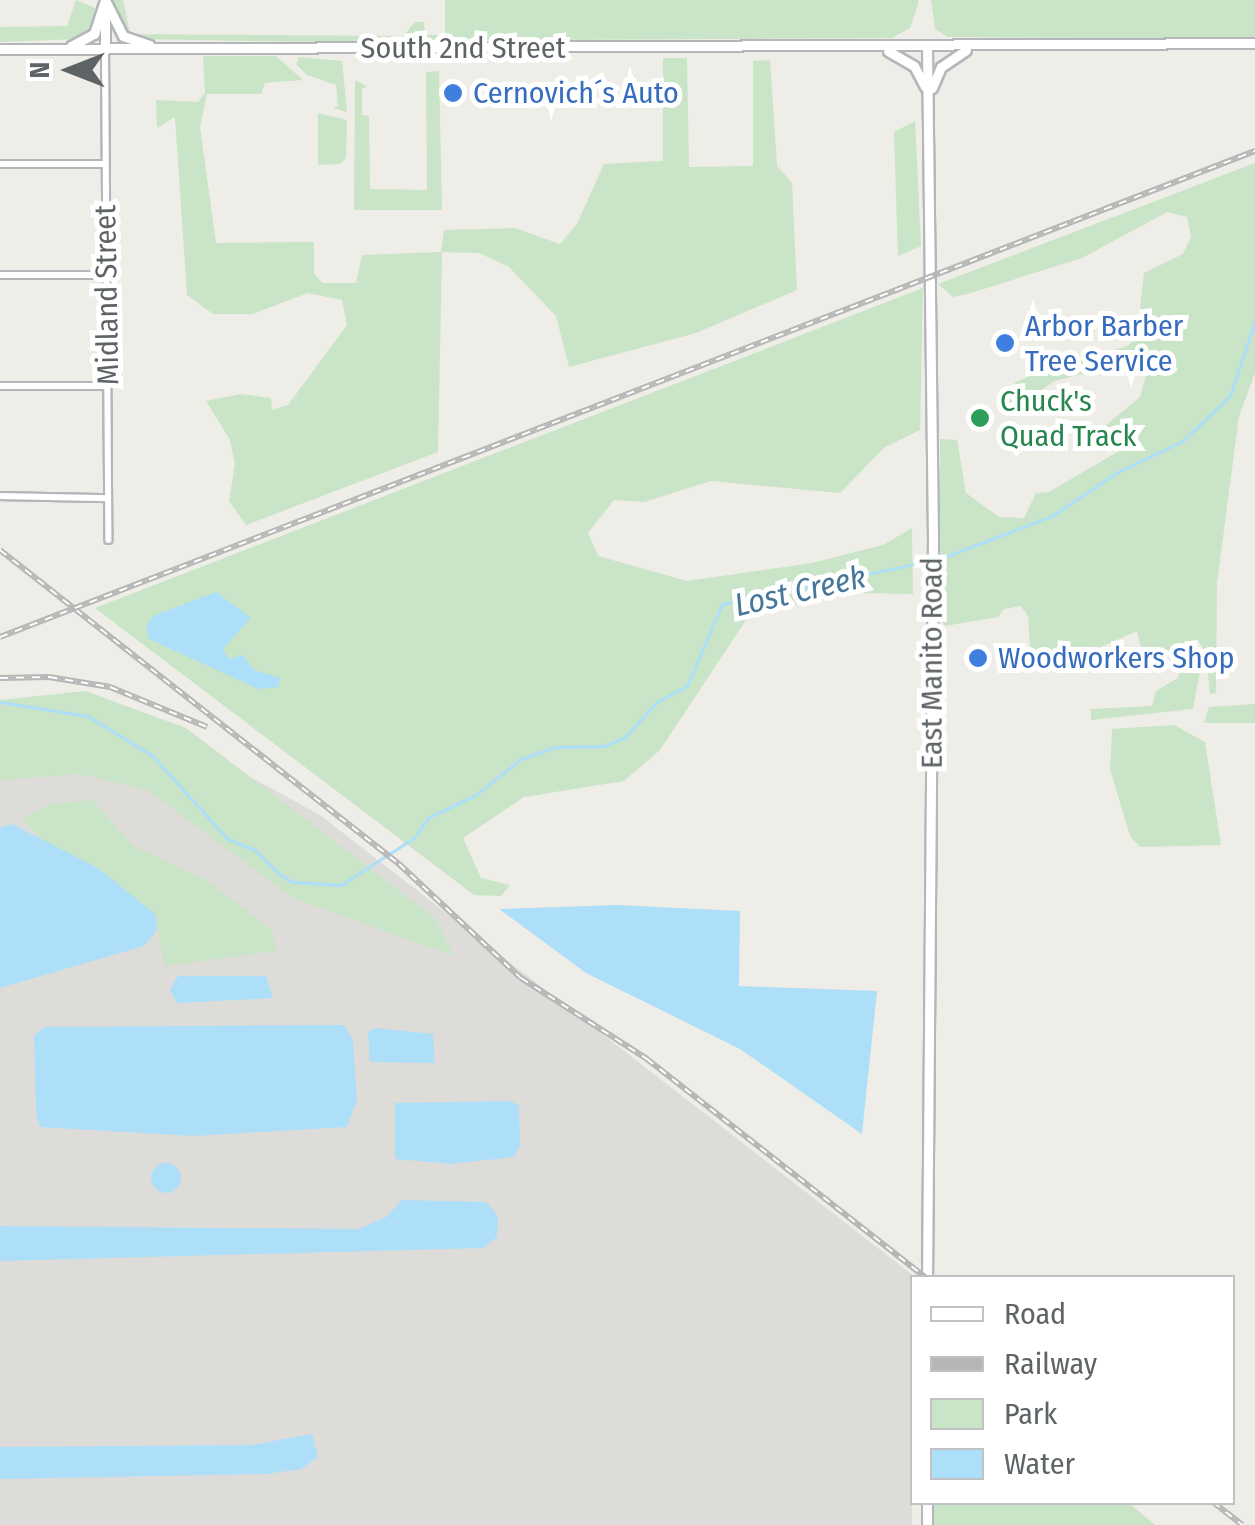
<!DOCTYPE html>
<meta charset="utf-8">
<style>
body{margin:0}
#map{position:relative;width:1255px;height:1525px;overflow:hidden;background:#efede7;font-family:"Fira Sans Condensed",sans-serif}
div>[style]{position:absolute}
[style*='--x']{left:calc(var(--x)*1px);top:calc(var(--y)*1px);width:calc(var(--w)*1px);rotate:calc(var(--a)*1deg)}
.industrial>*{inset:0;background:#dedcd9}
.green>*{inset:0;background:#c9e4c6}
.water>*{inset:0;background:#aedff8}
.round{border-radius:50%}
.stream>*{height:2.5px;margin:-1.25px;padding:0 1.25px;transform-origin:1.25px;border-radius:1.25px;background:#aedff8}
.roads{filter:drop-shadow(2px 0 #b4b7ba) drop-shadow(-2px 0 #b4b7ba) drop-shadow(0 2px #b4b7ba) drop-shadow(0 -2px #b4b7ba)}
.street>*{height:6px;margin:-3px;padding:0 3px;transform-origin:3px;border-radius:3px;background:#fff}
.secondary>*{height:9px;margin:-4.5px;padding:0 4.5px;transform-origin:4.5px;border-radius:4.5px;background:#fff}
.rail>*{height:6px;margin-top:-3px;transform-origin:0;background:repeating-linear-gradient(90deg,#fff 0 8px,#b5b6b6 0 16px);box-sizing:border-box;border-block:2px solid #b5b6b6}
.dots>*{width:28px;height:28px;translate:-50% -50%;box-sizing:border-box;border:5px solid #fff;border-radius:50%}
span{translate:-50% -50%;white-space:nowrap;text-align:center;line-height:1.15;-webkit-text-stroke:10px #fff;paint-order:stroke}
.street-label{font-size:30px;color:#5e6366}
.shop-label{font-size:30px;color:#366cbe}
.left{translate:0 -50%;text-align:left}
.leisure-label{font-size:30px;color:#27864d}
.water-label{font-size:32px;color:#457699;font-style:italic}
.legend{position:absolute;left:910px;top:1275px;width:325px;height:230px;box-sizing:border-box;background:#fff;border:2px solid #bfc1c2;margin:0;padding:12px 18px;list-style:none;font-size:30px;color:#5e6366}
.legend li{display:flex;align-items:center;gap:20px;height:50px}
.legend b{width:50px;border:2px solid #bfc1c2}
.north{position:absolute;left:20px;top:20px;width:100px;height:100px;-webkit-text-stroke:8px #fff;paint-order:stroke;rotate:270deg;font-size:28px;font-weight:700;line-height:40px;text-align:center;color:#5e6366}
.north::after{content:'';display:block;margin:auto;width:35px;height:45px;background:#5e6366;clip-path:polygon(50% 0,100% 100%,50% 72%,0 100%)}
</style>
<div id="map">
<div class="industrial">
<div style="clip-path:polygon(162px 729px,320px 815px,914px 1276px,912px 1525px,0 1525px,0 744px,8px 737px)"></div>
</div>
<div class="green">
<div style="clip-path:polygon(76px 0,95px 8px,91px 31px,79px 39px,0 42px,0 27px,67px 26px)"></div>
<div style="clip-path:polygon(110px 0,123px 0,130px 34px,392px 36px,386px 43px,133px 39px)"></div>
<div style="clip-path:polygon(445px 0,918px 0,918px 4px,910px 28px,892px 38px,399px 41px,415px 22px,424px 22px,425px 35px,445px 35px)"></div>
<div style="clip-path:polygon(931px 0,1255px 0,1255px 39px,948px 37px,935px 29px)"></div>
<div style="clip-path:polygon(203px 56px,276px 56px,303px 80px,265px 83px,261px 94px,207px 94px,200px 127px,216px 243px,314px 242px,314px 274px,323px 283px,356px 283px,362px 255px,441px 252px,444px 230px,515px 228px,560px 244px,577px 224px,604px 164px,663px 161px,663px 58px,687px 58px,689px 167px,753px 166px,753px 61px,770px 60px,777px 166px,792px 183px,797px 290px,696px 333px,569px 367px,556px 316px,509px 267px,479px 253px,442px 252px,438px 452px,246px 525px,229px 501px,235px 464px,230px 440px,206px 401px,241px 394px,271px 398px,272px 410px,288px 405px,347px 325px,342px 300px,308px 293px,253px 314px,213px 314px,187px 295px,175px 117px,157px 128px,156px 100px,198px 102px,205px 93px)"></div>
<div style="clip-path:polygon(299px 57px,342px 61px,347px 112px,333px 108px,338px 106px,336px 85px,307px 75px,296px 64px)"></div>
<div style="clip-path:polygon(439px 71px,442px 210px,354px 210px,355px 80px,368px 87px,362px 88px,362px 115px,369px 116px,370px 189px,427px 190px,426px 72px)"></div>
<div style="clip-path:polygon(318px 113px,347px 120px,346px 158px,340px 164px,318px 165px)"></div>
<div style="clip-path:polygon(915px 121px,921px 246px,898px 256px,894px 132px)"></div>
<div style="clip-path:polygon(1255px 163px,1255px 373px,1239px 416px,1217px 583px,1216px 693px,1210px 694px,1206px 653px,1198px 640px,1159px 661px,1144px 661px,1137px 631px,1078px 657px,1031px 662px,1028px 616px,1021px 606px,1004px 609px,998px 617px,945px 626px,940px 620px,940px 439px,957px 440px,966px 493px,999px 517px,1024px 518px,1036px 493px,1049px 492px,1138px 440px,1141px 428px,1093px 436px,1140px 397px,1146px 375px,1137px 360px,1054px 381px,1019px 407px,1007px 405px,1005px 395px,1016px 382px,1047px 369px,1128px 346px,1137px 335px,1144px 273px,1183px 254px,1191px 237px,1187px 217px,1167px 212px,1082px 258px,971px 293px,953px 297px,938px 284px)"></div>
<div style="clip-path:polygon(923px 288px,920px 430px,885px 447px,840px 493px,711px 481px,644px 502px,614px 500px,588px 533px,598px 556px,687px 581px,812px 563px,883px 545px,912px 528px,913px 594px,855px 593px,750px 614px,660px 750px,624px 781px,524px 797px,463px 838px,481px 878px,510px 885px,501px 896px,474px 895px,95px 608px)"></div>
<div style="clip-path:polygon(1183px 654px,1201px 666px,1193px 709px,1091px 720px,1091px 709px,1152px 706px,1156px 691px,1178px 678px)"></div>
<div style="clip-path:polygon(85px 691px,186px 728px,436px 919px,454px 956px,293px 898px,147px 790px,80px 774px,0 780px,0 700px)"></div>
<div style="clip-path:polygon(1255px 704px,1255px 723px,1204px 723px,1209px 707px)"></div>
<div style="clip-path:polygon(1174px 725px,1205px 742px,1221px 845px,1140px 847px,1130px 836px,1110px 769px,1112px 729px)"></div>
<div style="clip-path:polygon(93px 800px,133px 846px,207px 880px,273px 931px,276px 951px,164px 966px,156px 915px,98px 868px,48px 846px,22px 818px,50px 804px)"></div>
<div style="clip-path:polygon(932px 1503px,1129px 1503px,1155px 1525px,933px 1525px)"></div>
</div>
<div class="water">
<div style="clip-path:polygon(216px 592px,251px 618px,223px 649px,228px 659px,243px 655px,254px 670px,280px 678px,279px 687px,258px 689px,149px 639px,146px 626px,153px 616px)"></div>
<div style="clip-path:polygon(12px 824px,98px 868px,156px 915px,157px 930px,144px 946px,0 988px,0 828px)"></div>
<div style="clip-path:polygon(617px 905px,740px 911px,739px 986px,877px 991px,862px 1134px,740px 1049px,586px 973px,499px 909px)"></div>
<div style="clip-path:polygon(178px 976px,266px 976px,273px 998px,177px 1003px,170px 990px)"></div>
<div style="clip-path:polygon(344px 1025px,353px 1040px,357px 1100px,347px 1127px,194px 1136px,40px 1127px,36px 1113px,34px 1035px,45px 1027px)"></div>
<div style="clip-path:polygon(376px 1028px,433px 1034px,435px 1063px,370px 1062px,368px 1032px)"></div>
<div style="clip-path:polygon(511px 1101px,519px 1106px,520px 1146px,514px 1157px,451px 1164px,395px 1159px,395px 1103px)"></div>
<div class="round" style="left:151px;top:1163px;width:30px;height:30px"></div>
<div style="clip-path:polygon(402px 1200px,486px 1202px,498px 1216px,497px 1237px,483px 1248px,0 1261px,0 1226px,359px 1229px,386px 1217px)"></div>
<div style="clip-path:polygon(312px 1434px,318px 1457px,301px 1469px,266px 1474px,0 1479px,0 1447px,251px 1445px)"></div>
</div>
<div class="stream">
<div style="--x:937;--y:560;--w:123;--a:-20.9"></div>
<div style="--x:1052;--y:516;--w:79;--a:-33.7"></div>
<div style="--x:1118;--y:472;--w:72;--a:-25.5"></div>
<div style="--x:1183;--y:441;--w:65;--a:-43.8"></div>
<div style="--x:1230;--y:396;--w:79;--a:-71.6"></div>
<div style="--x:0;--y:702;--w:89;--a:9"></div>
<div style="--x:88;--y:716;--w:76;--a:31.6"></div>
<div style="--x:153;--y:756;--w:112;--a:47.9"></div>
<div style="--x:228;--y:839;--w:29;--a:22"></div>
<div style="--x:255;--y:850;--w:35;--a:44"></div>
<div style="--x:280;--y:874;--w:15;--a:32"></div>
<div style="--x:293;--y:882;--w:48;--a:3.6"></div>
<div style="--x:341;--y:885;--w:87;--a:-32.8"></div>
<div style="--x:414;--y:838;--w:24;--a:-55"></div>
<div style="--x:428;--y:818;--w:53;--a:-25.6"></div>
<div style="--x:476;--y:795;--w:58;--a:-38.7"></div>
<div style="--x:521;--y:759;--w:37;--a:-19"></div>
<div style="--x:556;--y:747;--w:49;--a:-1.2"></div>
<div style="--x:605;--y:746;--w:21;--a:-23"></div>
<div style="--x:624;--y:738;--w:49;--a:-47.5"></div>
<div style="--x:657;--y:702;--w:34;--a:-28"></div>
<div style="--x:687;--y:686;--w:89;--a:-66.9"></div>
<div style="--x:722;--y:604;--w:211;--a:-11.7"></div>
</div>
<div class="roads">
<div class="street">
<div style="--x:105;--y:50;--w:490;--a:89.6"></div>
<div style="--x:0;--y:164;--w:105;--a:0"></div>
<div style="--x:0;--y:275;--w:107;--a:0"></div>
<div style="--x:0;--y:386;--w:107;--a:0"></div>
<div style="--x:0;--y:496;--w:108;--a:1.1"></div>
</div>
<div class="secondary">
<div style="--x:105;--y:0;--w:40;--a:63.4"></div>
<div style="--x:123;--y:36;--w:28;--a:19"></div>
<div style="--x:105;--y:13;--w:37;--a:90"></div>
<div style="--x:71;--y:46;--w:26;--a:-28"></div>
<div style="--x:94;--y:34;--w:33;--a:-72"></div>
<div style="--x:927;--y:48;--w:488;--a:89.3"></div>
<div style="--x:933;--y:536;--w:742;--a:90.46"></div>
<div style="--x:0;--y:49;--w:1255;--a:-0.27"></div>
<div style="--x:888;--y:51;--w:30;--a:30"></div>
<div style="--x:914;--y:66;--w:24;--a:62"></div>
<div style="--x:932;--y:88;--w:23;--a:-67"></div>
<div style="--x:941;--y:67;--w:30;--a:-34"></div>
<div style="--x:927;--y:1502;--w:23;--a:90"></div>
</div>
</div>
<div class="rail">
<div style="--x:0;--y:550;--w:508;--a:38.2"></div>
<div style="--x:399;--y:864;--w:167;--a:43.1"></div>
<div style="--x:521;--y:978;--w:150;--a:32.7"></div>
<div style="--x:647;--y:1059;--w:355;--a:38.1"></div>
<div style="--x:0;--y:637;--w:1346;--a:-21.17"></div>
<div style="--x:0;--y:678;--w:49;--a:-1.2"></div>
<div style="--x:49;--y:677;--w:62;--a:9.3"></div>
<div style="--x:110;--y:687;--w:105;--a:22.4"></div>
<div style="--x:1213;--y:1502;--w:37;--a:38"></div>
</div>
<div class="dots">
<div style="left:453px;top:93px;background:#3f7fe0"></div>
<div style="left:1005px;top:343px;background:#3f7fe0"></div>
<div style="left:980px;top:418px;background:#2e9e5b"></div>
<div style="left:978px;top:658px;background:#3f7fe0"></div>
</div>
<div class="street-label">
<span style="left:463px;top:48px">South 2nd Street</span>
<span style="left:107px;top:295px;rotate:-91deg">Midland Street</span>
<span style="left:932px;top:663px;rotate:-90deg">East Manito Road</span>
</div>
<div class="shop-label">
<span class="left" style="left:473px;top:93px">Cernovich´s Auto</span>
<span class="left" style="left:1025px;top:343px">Arbor Barber<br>Tree Service</span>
<span class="left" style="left:998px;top:658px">Woodworkers Shop</span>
</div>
<div class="leisure-label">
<span class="left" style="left:1000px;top:418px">Chuck's<br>Quad Track</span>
</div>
<div class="water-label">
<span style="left:800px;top:591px;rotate:-13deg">Lost Creek</span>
</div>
<ul class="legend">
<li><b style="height:12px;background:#fff"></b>Road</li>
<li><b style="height:12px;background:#b5b6b6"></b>Railway</li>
<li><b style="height:28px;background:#c9e4c6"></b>Park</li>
<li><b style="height:28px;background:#aedff8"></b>Water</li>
</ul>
<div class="north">N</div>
</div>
